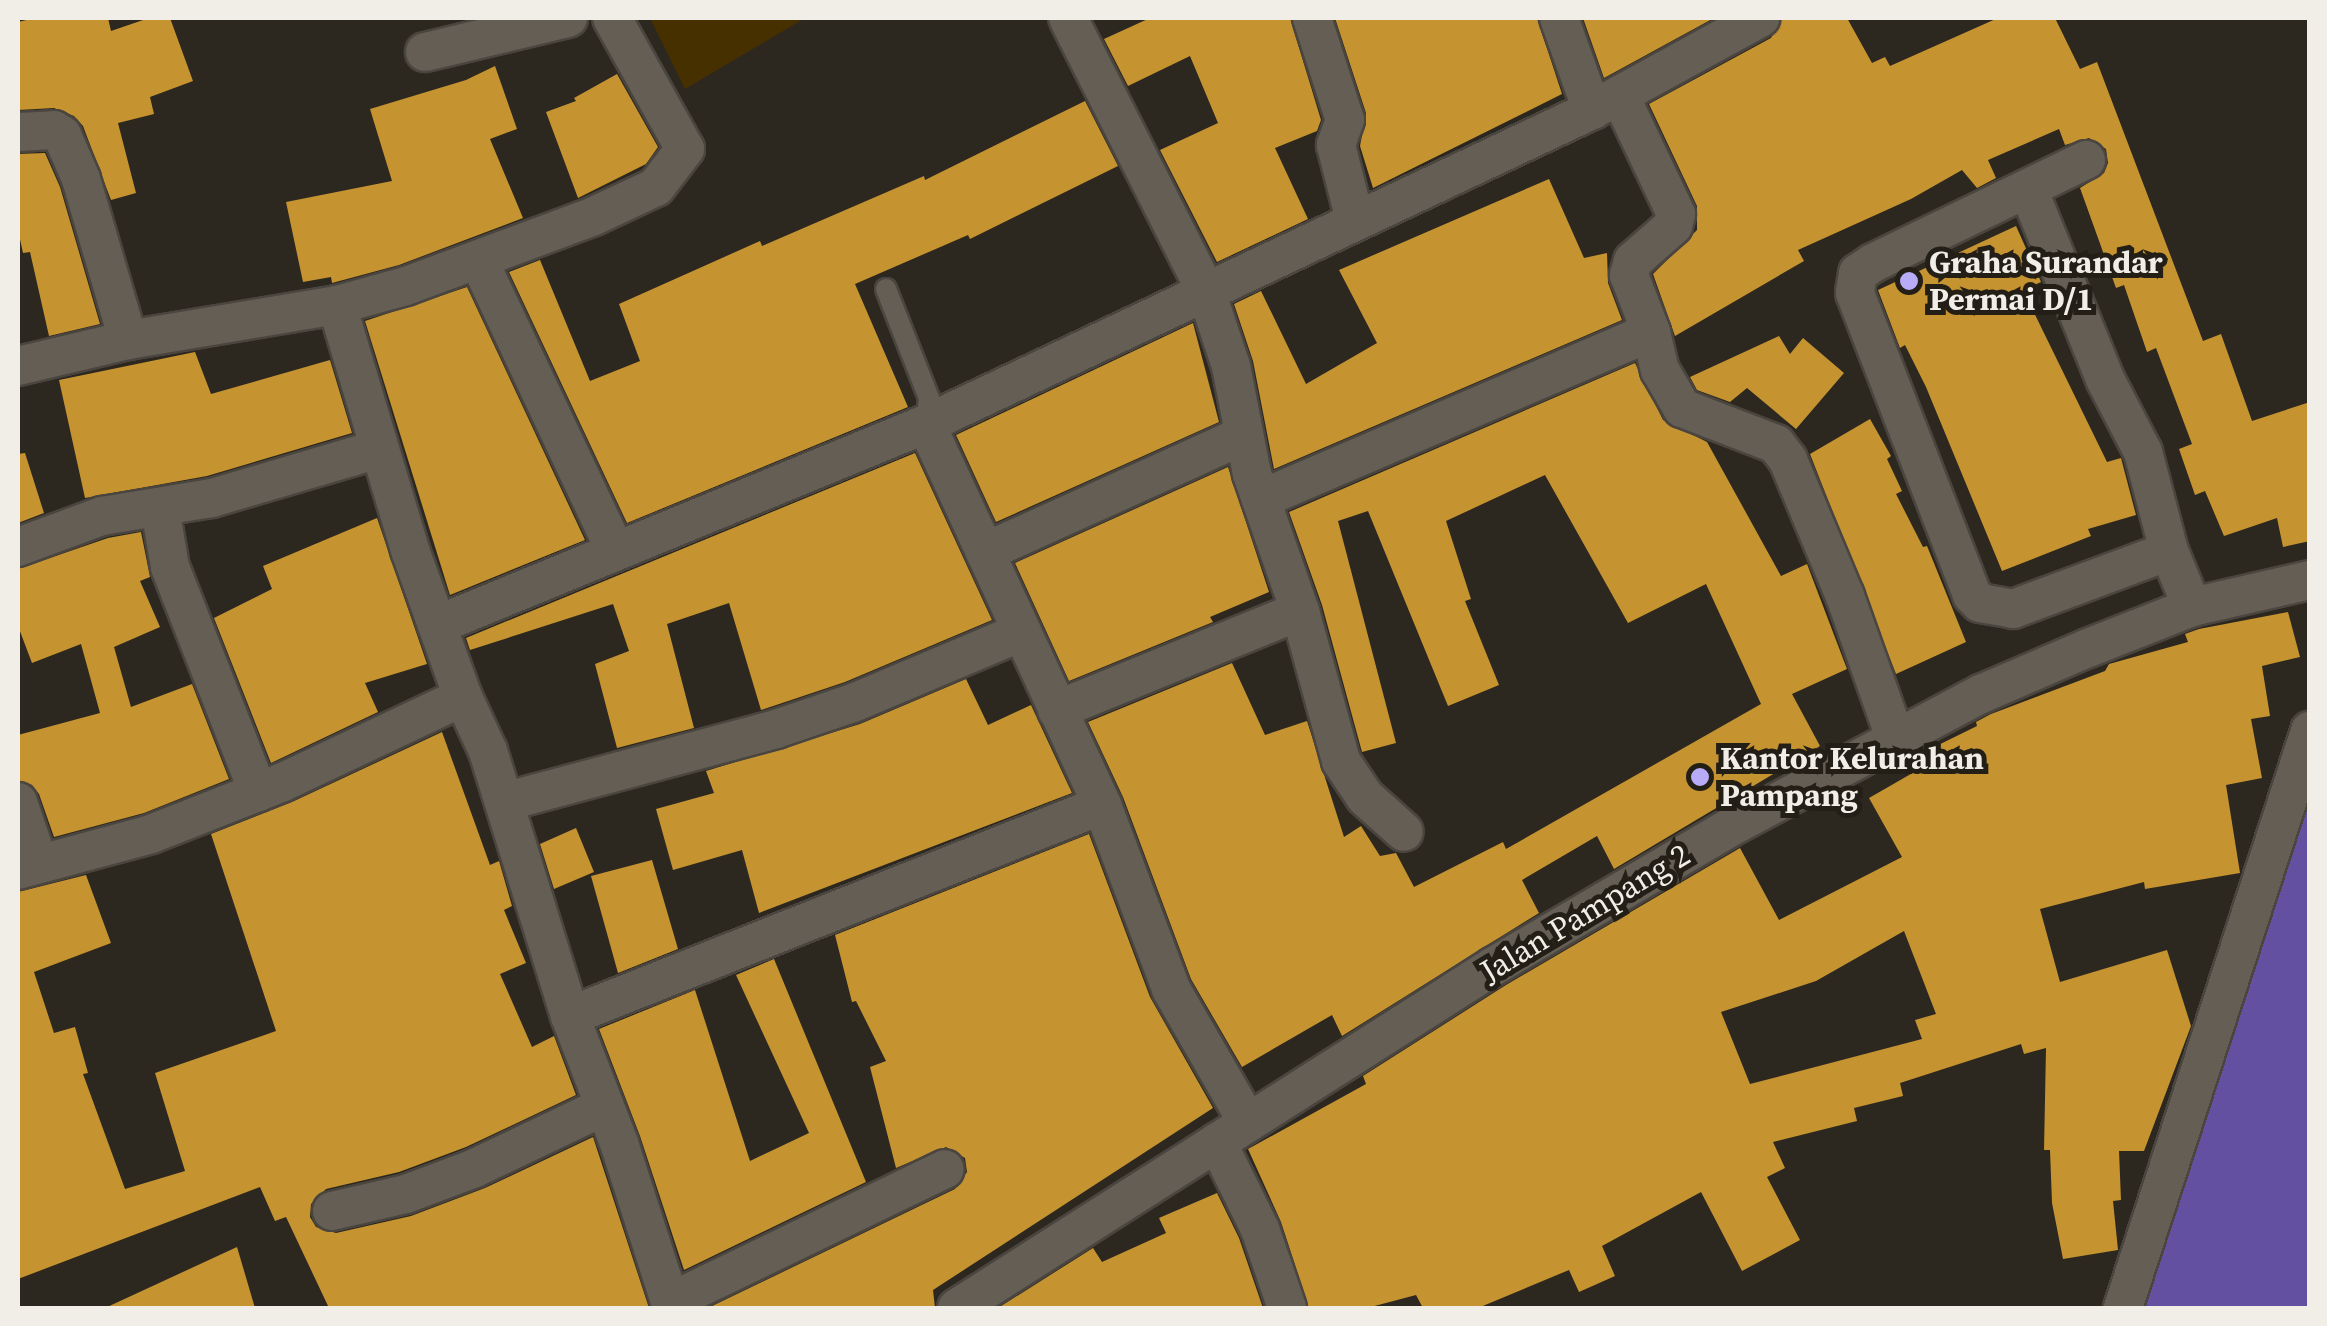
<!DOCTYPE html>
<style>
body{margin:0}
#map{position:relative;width:2327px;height:1326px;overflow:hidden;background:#2d281f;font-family:"Source Serif 4",serif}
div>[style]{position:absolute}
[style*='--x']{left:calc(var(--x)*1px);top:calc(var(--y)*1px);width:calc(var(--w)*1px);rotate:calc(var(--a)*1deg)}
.green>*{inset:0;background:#473000}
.water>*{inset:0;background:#6350a1}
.building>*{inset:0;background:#c69331}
.roads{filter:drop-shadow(2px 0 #4a453f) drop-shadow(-2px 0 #4a453f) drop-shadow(0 2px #4a453f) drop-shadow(0 -2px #4a453f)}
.service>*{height:20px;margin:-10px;padding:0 10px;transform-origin:10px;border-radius:10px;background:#645e54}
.minor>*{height:38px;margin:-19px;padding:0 19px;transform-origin:19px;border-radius:19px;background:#645e54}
.dots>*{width:28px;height:28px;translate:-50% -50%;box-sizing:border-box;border:5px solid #231e16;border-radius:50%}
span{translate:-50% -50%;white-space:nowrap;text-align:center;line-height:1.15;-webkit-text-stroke:10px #231e16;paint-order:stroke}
.poi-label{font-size:32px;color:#f1eee8;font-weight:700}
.left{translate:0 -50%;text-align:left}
.street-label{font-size:32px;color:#f1eee8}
.frame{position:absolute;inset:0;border:20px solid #f1eee8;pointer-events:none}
</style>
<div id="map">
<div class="green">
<div style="clip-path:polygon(650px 18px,805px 18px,685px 89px)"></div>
</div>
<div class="water">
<div style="clip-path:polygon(2309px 757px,2309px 1308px,2131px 1308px)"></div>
</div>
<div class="building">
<div style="clip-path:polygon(35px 18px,108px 18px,111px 31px,149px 18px,170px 18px,193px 81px,150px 97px,154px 114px,118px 123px,136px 193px,111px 200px,83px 126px,74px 116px,54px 108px,18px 110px,18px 22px)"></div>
<div style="clip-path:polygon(1150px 18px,1290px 18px,1321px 120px,1317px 131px,1275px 148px,1308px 219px,1217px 262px,1160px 150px,1218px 123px,1190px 56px,1128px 86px,1104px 39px)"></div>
<div style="clip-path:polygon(1335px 18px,1537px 18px,1562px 94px,1373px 188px,1360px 146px,1366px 113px)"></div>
<div style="clip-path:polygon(1583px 18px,1714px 18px,1604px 78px)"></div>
<div style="clip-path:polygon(1782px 18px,1847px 18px,1872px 63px,1885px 57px,1890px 66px,1998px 18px,2055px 18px,2080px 69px,2097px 62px,2203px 341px,2221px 334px,2252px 421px,2310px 402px,2310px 541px,2283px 547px,2277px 518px,2224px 536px,2205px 491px,2195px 495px,2179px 449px,2192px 444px,2156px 348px,2147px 352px,2124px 285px,2116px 288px,2080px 188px,2104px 173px,2108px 163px,2106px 149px,2089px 138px,2065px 145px,2059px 129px,1988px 160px,1996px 178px,1977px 188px,1962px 170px,1911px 199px,1798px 250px,1804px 261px,1675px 336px,1653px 274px,1697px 230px,1697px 206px,1649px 104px,1771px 38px)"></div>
<div style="clip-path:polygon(495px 66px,517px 129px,490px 139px,523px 218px,399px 265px,332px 283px,331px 277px,303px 282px,286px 202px,392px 181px,370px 109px,466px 80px)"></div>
<div style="clip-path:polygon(617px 74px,658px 147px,646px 164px,578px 198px,546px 112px,576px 101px,574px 98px)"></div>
<div style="clip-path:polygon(1085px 101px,1118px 166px,970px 239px,968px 235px,855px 284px,908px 407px,627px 523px,509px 272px,540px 260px,590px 381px,640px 361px,619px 304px,760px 241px,762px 246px,924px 176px,925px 180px)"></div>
<div style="clip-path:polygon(45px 153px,60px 187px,100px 324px,49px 336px,30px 252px,23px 253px,18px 230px,18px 154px)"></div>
<div style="clip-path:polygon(1549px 179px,1584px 258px,1607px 253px,1608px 283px,1622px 320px,1274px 469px,1253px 361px,1234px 304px,1261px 291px,1306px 384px,1377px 343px,1339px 270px)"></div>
<div style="clip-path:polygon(2016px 226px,2041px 282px,2023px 290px,2107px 462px,2121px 458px,2136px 515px,2088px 529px,2091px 536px,2002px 571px,1926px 387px,1905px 345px,1900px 348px,1878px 290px)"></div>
<div style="clip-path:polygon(467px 287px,585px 540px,450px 595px,365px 321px)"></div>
<div style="clip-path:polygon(1193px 323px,1219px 422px,996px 522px,956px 435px)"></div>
<div style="clip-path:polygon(1779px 336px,1790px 354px,1803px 338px,1844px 373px,1796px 429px,1747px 388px,1730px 402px,1697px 390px,1690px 377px)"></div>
<div style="clip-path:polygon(195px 352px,211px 394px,330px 360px,352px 433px,207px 476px,85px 498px,59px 380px)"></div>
<div style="clip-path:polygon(1635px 363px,1663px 420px,1707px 442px,1781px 576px,1807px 564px,1847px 669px,1792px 694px,1820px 746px,1614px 869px,1597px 836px,1522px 880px,1539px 913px,1342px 1036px,1332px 1015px,1242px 1067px,1191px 979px,1123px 797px,1088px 722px,1232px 663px,1265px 735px,1307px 721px,1344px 837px,1361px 826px,1380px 856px,1396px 853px,1414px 887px,1503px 842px,1506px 849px,1761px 704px,1706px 584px,1628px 623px,1545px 475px,1446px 521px,1471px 599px,1465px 601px,1499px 685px,1448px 706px,1368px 511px,1338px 521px,1396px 743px,1362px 752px,1322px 605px,1289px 512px)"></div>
<div style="clip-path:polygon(1870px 419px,1891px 456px,1887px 459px,1902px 491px,1896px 494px,1923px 547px,1927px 546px,1966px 642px,1896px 674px,1810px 454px)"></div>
<div style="clip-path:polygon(25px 453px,44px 513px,18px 523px,18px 454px)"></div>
<div style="clip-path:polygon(915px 453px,992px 620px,845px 682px,761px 710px,729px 603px,667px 624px,694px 728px,617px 748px,595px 664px,629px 651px,613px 604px,470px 650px,466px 638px)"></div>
<div style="clip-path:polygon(1228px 467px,1269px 592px,1210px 617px,1213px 622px,1069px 681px,1015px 563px)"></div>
<div style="clip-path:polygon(377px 518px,427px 664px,365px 683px,378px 712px,271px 763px,214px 618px,272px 589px,263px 566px)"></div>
<div style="clip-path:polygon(141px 532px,150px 577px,140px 581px,160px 627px,114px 647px,131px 707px,192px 684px,229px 779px,144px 813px,54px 837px,39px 794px,32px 785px,18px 780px,18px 735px,100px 713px,81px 644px,32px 663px,18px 626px,18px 569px,108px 538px)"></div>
<div style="clip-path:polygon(evenodd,2288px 612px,2300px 657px,2262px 666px,2270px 716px,2251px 719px,2262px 778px,2226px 785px,2240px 873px,2145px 889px,2144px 882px,2040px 909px,2060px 982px,2167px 950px,2191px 1026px,2144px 1151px,2119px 1151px,2121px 1200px,2113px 1201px,2118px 1250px,2063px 1259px,2052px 1203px,2050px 1150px,2044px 1150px,2046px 1048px,2024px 1054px,2021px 1044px,1900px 1083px,1903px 1096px,1854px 1108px,1857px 1121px,1773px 1142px,1785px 1168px,1767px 1177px,1800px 1240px,1742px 1271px,1701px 1192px,1602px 1246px,1615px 1276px,1579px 1292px,1569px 1270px,1478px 1308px,1423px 1308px,1416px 1295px,1367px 1308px,1309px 1308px,1281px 1222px,1248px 1149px,1366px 1084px,1363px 1076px,1506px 985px,1740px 848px,1779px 920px,1902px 857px,1869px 798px,1923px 767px,1918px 755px,1977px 726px,1976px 722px,1991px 714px,2105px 671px,2109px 664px,2188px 642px,2185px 634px,2199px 629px,2288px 612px,1904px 931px,1936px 1014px,1915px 1020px,1922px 1039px,1750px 1084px,1721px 1012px,1816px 981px,1904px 931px)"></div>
<div style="clip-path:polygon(966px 679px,988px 725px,1031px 705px,1072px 793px,759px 913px,742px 850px,673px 870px,656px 809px,714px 793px,706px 771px,860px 724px)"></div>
<div style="clip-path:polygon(442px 732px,490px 865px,499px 861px,512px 906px,504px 910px,526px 963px,500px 974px,532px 1047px,554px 1036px,576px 1095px,466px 1147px,399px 1172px,326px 1189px,311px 1204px,310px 1217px,316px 1227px,336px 1233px,411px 1216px,485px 1188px,593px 1137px,649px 1308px,329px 1308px,286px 1217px,275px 1221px,260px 1187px,18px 1279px,18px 892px,86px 875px,111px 943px,34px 972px,54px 1033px,75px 1027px,88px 1073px,83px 1074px,125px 1189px,185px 1171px,155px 1073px,276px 1031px,211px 834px,292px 802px)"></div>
<div style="clip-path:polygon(576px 828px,594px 872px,554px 889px,540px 844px)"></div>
<div style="clip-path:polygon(1089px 834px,1150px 997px,1213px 1108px,933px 1290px,935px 1308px,708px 1308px,955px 1189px,967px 1172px,965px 1158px,946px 1147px,896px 1168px,870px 1067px,886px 1061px,856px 1001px,852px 1002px,835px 935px)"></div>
<div style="clip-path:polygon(652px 860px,678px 949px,618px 973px,591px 876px)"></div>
<div style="clip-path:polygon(774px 959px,866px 1182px,684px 1270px,640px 1136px,599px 1029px,695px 990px,750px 1161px,809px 1133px,736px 975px)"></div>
<div style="clip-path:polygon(1217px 1193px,1239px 1238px,1263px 1308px,998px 1308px,1093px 1248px,1102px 1262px,1166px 1233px,1159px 1218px)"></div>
<div style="clip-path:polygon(237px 1247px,255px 1308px,105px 1308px)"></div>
</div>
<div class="roads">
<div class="service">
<div style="--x:886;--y:289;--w:117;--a:68.5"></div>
<div style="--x:929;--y:398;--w:26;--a:97"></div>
</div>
<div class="minor">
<div style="--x:1068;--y:18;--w:306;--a:63.2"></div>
<div style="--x:1206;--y:291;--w:79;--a:71.6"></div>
<div style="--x:1231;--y:366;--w:110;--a:79"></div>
<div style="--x:1252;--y:474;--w:145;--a:70.7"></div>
<div style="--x:1300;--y:611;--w:156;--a:74.7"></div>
<div style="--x:1341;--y:761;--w:43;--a:56.3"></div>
<div style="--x:1365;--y:797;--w:52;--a:41.9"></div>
<div style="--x:1312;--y:18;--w:107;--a:72.1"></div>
<div style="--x:1345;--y:120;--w:27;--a:110"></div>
<div style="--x:1336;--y:145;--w:77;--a:75.8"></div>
<div style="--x:1559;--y:18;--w:98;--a:70.3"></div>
<div style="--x:425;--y:52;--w:147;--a:-13.4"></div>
<div style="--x:1620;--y:96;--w:131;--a:64.6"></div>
<div style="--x:1676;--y:214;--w:12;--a:104"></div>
<div style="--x:1673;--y:226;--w:53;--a:138.8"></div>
<div style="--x:1633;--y:261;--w:15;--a:106"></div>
<div style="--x:1629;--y:275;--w:61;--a:68.9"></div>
<div style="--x:1651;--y:332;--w:39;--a:77"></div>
<div style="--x:1660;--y:370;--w:44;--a:59.9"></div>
<div style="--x:1682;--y:408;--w:101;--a:21"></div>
<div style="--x:1776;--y:444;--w:20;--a:53"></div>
<div style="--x:1788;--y:460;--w:147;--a:67.3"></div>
<div style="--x:1845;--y:596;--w:153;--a:70.5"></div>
<div style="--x:18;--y:132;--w:36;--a:-3"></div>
<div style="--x:54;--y:130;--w:9;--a:32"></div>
<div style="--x:62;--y:135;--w:48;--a:66.6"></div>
<div style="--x:81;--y:179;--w:168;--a:73.7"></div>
<div style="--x:2086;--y:160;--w:237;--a:154.2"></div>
<div style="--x:1873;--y:263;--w:18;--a:146"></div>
<div style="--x:1858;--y:273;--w:20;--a:99"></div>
<div style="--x:1855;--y:293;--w:324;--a:68.8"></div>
<div style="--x:1972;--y:595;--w:11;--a:45"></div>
<div style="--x:1980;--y:603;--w:34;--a:10"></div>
<div style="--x:2013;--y:609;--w:166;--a:-20.4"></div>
<div style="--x:2028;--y:189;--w:205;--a:67.9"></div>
<div style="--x:2105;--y:379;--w:82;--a:62.5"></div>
<div style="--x:2143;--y:452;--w:102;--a:75.3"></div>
<div style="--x:2169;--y:551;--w:61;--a:67.7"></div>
<div style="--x:479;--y:261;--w:319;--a:64.8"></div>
<div style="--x:337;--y:305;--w:256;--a:73.4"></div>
<div style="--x:410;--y:550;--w:156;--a:70.2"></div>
<div style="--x:463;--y:697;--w:60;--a:65.2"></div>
<div style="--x:488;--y:751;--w:277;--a:72.8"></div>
<div style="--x:570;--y:1016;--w:136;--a:68.9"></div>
<div style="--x:619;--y:1143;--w:173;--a:72.2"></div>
<div style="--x:18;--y:366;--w:113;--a:-13.3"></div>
<div style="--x:128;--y:340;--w:212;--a:-9.5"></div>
<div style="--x:337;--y:305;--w:72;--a:-15.4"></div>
<div style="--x:406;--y:286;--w:201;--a:-20.4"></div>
<div style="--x:594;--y:216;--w:68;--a:-25.1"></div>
<div style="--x:656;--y:187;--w:48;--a:-52.7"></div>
<div style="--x:685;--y:149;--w:150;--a:-119.1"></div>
<div style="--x:926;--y:424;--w:420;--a:65.2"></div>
<div style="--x:1102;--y:805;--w:197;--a:69.4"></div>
<div style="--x:1171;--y:989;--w:152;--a:60.1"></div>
<div style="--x:1261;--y:499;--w:424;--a:-23.2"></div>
<div style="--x:160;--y:508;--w:60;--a:80.4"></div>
<div style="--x:170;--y:567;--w:242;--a:68.6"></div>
<div style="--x:18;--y:547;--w:90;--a:-20.3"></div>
<div style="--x:102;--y:516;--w:111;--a:-9.3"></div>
<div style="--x:212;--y:498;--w:173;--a:-16.4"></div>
<div style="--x:985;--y:552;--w:284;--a:-24.3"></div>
<div style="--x:437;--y:625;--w:529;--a:-22.34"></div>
<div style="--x:926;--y:424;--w:736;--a:-25.24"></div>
<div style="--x:1592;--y:110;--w:192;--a:-28.7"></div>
<div style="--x:1057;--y:710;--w:262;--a:-22.2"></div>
<div style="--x:18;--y:802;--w:65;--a:71.3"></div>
<div style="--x:504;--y:802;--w:282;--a:-15"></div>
<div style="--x:776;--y:729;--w:81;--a:-18.7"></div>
<div style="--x:853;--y:703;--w:182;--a:-22.9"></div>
<div style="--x:18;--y:870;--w:138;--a:-15.1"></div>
<div style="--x:151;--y:834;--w:142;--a:-21.5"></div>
<div style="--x:283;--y:782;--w:199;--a:-25.3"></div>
<div style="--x:570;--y:1016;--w:572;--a:-21.63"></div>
<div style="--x:1217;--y:1142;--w:97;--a:63.7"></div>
<div style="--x:1260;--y:1229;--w:83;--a:71.1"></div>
<div style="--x:332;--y:1211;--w:76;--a:-12.9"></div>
<div style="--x:406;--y:1194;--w:74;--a:-20.6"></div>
<div style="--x:475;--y:1168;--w:142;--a:-25.5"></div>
<div style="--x:670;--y:1302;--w:305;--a:-25.8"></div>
<div style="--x:957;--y:1308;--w:637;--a:-32.49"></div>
<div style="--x:1494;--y:966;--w:283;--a:-30.4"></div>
<div style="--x:1738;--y:823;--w:275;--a:-28"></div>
<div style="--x:1981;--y:694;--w:116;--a:-23.3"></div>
<div style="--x:2088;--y:648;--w:112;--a:-21.5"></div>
<div style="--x:2192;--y:607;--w:121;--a:-12.9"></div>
<div style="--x:2123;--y:1308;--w:607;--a:-72.04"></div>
</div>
</div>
<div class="dots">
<div style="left:1909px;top:281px;background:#b8abf7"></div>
<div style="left:1700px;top:777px;background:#b8abf7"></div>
</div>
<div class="poi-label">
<span class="left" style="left:1929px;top:281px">Graha Surandar<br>Permai D/1</span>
<span class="left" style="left:1720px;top:777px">Kantor Kelurahan<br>Pampang</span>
</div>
<div class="street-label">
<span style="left:1585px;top:913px;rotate:-31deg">Jalan Pampang 2</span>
</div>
<div class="frame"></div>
</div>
